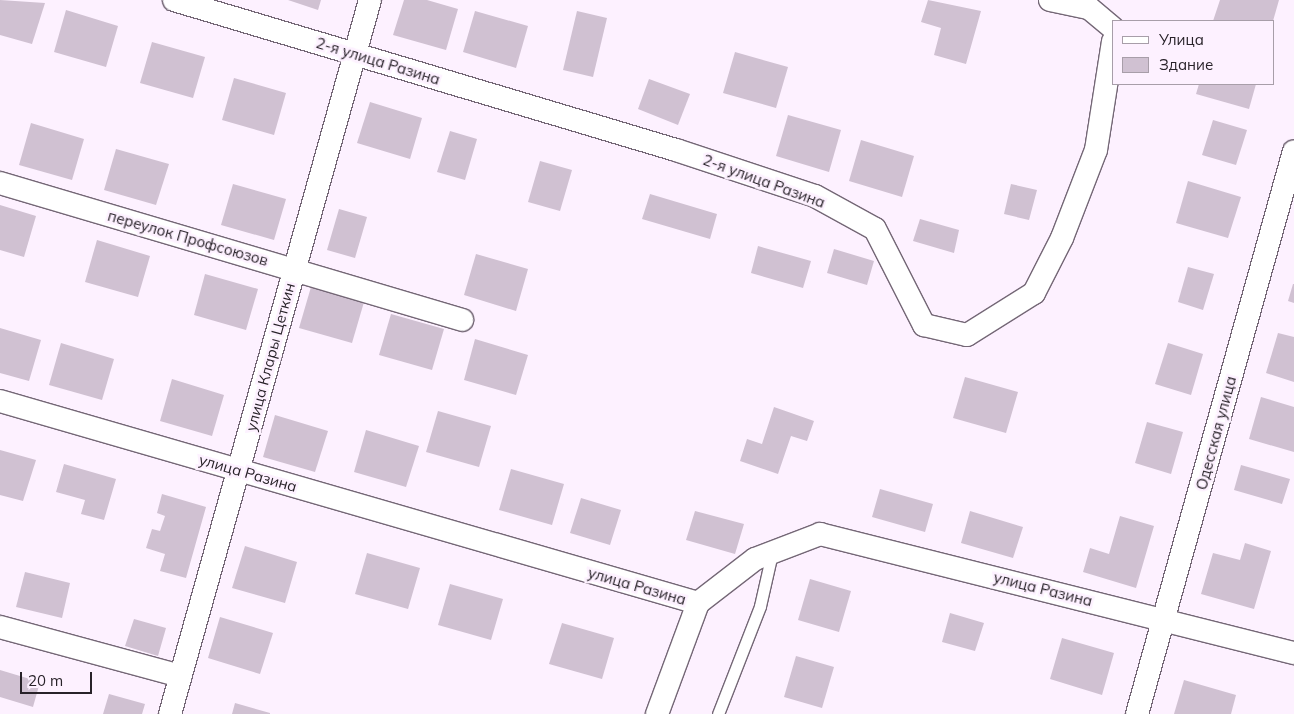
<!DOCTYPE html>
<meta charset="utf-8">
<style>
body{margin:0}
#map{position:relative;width:1294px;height:714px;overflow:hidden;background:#fdf1ff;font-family:Mulish,sans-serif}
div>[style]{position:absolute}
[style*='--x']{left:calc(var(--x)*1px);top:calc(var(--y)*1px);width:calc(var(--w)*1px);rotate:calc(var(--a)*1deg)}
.building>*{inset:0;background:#d0c1d2}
.roads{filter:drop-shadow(1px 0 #746776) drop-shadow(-1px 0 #746776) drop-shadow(0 1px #746776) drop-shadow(0 -1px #746776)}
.service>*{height:11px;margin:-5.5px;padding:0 5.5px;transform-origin:5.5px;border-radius:5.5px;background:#fff}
.minor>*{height:22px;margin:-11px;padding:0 11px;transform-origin:11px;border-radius:11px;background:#fff}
span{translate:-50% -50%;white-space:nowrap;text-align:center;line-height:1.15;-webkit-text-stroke:5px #fdf1ff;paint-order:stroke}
.street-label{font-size:15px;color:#282229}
.legend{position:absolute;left:1112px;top:20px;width:162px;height:65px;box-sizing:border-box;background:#fdf1ff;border:1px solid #a89ea9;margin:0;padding:6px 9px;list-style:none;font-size:15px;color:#282229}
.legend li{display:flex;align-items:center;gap:10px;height:25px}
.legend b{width:25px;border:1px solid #a89ea9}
.scale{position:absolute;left:20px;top:672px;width:72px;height:22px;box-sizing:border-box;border:2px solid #282229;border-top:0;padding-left:6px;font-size:15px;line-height:18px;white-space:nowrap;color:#282229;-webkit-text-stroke:4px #fdf1ff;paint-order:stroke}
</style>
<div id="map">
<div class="building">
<div style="clip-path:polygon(0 0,45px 3px,32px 44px,0 35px)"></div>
<div style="clip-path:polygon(288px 0,321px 0,318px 10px)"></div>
<div style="clip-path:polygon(404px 0,427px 0,458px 9px,446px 50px,393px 35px)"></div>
<div style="clip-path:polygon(928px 0,981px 11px,966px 64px,934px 55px,941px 28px,921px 22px)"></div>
<div style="clip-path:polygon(1220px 0,1279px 0,1273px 21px,1213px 21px)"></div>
<div style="clip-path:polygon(66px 10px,118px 26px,106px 67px,54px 52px)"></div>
<div style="clip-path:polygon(475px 11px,528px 26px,516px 68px,463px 52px)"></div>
<div style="clip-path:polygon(577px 11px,607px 18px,593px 77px,563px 70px)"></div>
<div style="clip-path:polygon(152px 42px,205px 57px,193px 98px,140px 83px)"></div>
<div style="clip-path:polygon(735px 52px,788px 67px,776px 108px,723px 93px)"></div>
<div style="clip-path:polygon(234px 78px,286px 93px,274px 135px,222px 120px)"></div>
<div style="clip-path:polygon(649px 79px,690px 94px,678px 125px,638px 109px)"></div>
<div style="clip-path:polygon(1199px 84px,1256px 84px,1249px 109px,1196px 94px)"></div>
<div style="clip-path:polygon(370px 102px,422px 118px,410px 159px,357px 143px)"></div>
<div style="clip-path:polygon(788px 115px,841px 130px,829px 172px,776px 156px)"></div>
<div style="clip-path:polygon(1213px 120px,1247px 130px,1236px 165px,1202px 155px)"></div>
<div style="clip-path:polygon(31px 123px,84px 139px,72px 180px,19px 165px)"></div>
<div style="clip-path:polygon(450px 131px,477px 139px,465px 180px,437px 172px)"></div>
<div style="clip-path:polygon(861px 140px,914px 156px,902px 197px,849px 181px)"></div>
<div style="clip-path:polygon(116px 149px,169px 164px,156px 205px,104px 190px)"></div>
<div style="clip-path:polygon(540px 161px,572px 170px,560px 211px,528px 202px)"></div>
<div style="clip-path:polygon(1188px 181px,1241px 197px,1228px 238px,1176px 223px)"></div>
<div style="clip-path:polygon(233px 184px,286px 199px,274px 240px,221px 225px)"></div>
<div style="clip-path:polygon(1011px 184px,1037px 190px,1029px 220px,1004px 214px)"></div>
<div style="clip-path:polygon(650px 194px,717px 214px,710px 239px,642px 219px)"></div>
<div style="clip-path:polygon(0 205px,36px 216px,24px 257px,0 250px)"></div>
<div style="clip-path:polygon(339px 209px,367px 217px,355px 258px,327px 250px)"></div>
<div style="clip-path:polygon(920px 219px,959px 230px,954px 253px,913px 241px)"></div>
<div style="clip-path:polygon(97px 240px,150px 256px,138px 297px,85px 282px)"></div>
<div style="clip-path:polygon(758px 246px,811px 261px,803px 288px,751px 273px)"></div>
<div style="clip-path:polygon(834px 249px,874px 261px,867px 285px,827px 273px)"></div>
<div style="clip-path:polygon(476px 254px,528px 269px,516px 311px,464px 295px)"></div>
<div style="clip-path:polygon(1188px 267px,1214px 274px,1203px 310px,1178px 302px)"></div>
<div style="clip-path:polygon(205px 274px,258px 289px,246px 330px,194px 315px)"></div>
<div style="clip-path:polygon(1293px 284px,1294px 284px,1294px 303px,1288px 301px)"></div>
<div style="clip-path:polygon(311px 287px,364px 302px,352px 343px,299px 328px)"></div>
<div style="clip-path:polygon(391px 314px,444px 329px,432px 370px,379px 355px)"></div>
<div style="clip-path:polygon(0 328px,41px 340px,29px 381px,0 373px)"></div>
<div style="clip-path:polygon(1278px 333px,1294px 337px,1294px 382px,1266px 373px)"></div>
<div style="clip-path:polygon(475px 339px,528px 355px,516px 395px,464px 380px)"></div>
<div style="clip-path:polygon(61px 343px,114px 359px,102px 400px,49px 385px)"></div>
<div style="clip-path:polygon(1168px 343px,1203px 354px,1191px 395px,1155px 384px)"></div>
<div style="clip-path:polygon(965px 377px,1018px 392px,1006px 433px,953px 418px)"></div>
<div style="clip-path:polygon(172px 379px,224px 395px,212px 436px,160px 421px)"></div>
<div style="clip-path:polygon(1261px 397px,1294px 407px,1294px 452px,1249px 439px)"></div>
<div style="clip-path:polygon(774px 407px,814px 421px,807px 441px,791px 436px,778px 474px,740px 461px,747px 439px,762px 444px)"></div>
<div style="clip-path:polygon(438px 411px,491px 426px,479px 467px,426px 452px)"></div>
<div style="clip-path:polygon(275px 415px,328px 431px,315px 472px,263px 457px)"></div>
<div style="clip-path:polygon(1147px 422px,1183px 432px,1171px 474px,1135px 463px)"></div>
<div style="clip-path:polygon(366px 430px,419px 446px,406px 487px,354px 472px)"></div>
<div style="clip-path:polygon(0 450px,36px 460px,23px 501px,0 495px)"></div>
<div style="clip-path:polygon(64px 464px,116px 479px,104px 520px,81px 514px,85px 500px,56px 492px)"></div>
<div style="clip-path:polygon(1241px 465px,1290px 479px,1282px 504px,1234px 490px)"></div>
<div style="clip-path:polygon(511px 469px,564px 484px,552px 525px,499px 510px)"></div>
<div style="clip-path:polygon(880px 489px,933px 504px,925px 532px,872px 517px)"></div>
<div style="clip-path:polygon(162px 494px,206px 507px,186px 578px,160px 571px,165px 554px,146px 548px,152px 529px,160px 531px,165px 516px,157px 513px)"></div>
<div style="clip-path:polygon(581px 498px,621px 510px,610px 545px,570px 533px)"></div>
<div style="clip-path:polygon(695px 511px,744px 524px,735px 554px,686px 540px)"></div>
<div style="clip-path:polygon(970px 511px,1023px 527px,1013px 558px,961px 543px)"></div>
<div style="clip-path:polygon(1120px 516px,1154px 526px,1136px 588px,1083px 572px,1090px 548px,1109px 554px)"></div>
<div style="clip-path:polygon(1245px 543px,1271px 551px,1254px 609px,1201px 594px,1213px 553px,1240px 560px)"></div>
<div style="clip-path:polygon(245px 546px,297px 562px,285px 603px,232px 588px)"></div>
<div style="clip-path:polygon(367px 553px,420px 568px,408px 609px,355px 594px)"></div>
<div style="clip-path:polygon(25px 572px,70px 583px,62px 618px,16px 607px)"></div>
<div style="clip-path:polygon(810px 579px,851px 591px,839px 632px,798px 620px)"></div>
<div style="clip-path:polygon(450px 584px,503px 599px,491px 640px,438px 625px)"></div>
<div style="clip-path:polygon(950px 613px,984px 623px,975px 651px,942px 642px)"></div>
<div style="clip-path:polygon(220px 617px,273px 633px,260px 674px,208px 658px)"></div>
<div style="clip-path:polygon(134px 619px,166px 628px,158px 656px,125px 646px)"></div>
<div style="clip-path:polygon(562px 623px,614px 638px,602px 679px,549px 664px)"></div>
<div style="clip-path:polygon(1062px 638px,1114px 653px,1102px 695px,1050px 679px)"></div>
<div style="clip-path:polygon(796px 656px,834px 667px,822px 708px,784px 697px)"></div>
<div style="clip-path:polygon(0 670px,40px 682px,33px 707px,0 697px)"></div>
<div style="clip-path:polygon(1184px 680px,1236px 695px,1231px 714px,1174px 714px)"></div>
<div style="clip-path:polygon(109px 694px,145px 704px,142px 714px,103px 714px)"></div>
<div style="clip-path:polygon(235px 703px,270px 713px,270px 714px,232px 714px)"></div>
</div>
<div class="roads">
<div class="service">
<div style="--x:718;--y:714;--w:116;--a:-68.7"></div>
<div style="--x:760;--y:606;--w:54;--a:-77.2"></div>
</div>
<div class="minor">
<div style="--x:174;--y:0;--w:524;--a:16.64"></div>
<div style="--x:676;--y:150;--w:146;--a:18.3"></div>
<div style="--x:815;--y:196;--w:68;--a:28.8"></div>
<div style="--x:875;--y:229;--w:108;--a:63"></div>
<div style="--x:924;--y:325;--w:44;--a:13.1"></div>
<div style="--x:967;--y:335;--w:79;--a:-32.1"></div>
<div style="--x:1034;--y:293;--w:62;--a:-63"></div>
<div style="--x:1062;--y:238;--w:94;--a:-68.9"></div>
<div style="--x:1096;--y:150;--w:110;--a:-81.1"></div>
<div style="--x:1050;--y:0;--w:40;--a:12"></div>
<div style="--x:1089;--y:8;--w:31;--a:40"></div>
<div style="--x:0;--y:183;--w:482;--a:16.5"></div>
<div style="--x:0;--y:401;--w:727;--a:16.14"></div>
<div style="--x:698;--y:603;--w:72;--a:-37.7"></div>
<div style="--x:755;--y:559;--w:70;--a:-21"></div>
<div style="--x:820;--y:534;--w:489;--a:14.1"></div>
<div style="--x:0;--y:627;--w:187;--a:15.2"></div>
<div style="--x:170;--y:714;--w:741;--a:-74.35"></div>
<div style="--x:657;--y:714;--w:118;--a:-69.7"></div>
<div style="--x:1137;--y:714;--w:584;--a:-74.42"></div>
</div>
</div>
<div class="street-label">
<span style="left:378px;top:61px;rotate:17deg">2-я улица Разина</span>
<span style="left:764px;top:181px;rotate:20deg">2-я улица Разина</span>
<span style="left:188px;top:238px;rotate:16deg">переулок Профсоюзов</span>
<span style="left:270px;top:357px;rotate:-75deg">улица Клары Цеткин</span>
<span style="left:1216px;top:433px;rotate:-75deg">Одесская улица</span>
<span style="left:248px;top:473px;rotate:16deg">улица Разина</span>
<span style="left:637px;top:586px;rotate:16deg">улица Разина</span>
<span style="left:1043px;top:589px;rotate:14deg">улица Разина</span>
</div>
<ul class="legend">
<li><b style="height:6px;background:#fff"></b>Улица</li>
<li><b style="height:14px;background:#d0c1d2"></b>Здание</li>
</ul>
<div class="scale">20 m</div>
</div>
